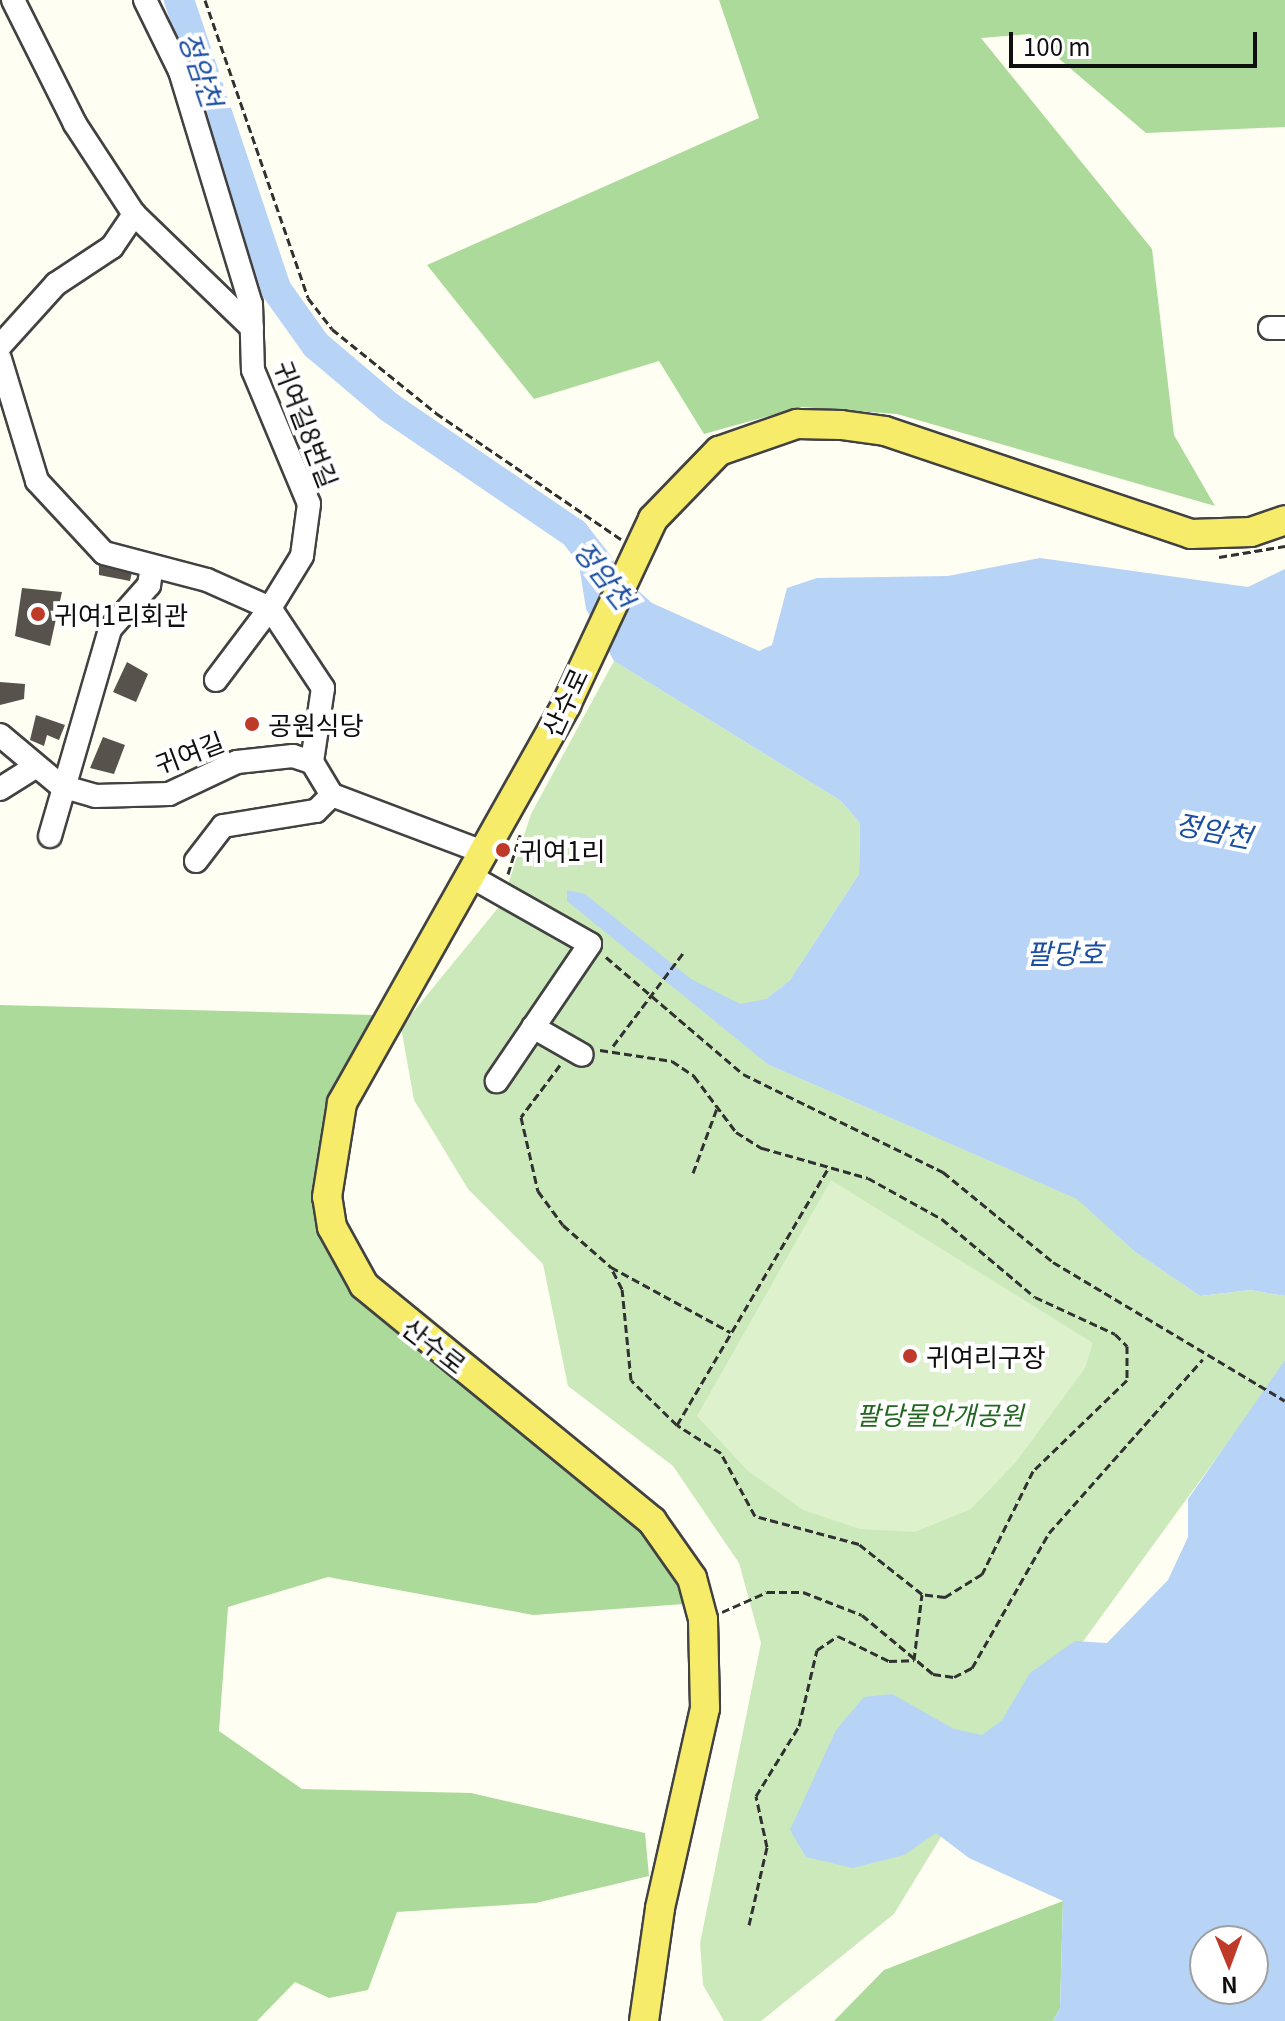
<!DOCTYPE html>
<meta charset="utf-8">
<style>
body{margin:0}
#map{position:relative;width:1285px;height:2021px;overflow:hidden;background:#fffef2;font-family:Georgia,"Noto Sans KR",serif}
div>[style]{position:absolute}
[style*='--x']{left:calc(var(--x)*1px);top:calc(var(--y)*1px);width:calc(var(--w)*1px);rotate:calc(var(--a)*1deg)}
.green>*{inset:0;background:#cbe9bb}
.forest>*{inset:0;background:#acda9a}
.pitch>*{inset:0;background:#def1cd}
.water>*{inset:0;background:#b7d3f6}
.river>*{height:30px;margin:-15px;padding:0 15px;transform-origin:15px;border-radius:15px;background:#b7d3f6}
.building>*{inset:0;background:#58524c}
.path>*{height:3px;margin-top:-1.5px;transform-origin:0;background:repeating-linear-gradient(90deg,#313131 0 8px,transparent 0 12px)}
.roads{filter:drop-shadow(2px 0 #424242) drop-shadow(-2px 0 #424242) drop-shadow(0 2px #424242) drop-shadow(0 -2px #424242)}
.minor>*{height:22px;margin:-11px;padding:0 11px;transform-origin:11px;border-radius:11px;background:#fff}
.major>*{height:28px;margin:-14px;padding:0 14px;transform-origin:14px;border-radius:14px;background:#f7ec6a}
.dots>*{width:22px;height:22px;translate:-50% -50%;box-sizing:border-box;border:4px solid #fff;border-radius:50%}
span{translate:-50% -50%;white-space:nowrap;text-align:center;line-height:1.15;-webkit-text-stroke:8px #fff;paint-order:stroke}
.street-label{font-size:26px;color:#0f0f0f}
.poi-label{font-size:26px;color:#0f0f0f}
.left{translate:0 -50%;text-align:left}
.park-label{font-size:26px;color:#22671f;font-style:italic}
.water-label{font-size:28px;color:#194ea1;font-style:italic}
.north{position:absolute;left:1189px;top:1925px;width:80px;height:80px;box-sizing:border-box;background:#fff;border:2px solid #9f9f9f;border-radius:50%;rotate:179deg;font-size:22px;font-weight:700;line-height:32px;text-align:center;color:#0f0f0f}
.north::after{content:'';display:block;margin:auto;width:28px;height:36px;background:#bf3a28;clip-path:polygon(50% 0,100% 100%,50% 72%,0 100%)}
.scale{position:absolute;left:1009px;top:32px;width:248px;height:36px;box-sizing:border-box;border:4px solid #0f0f0f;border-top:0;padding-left:10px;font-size:24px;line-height:28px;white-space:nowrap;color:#0f0f0f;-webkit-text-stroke:6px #fff;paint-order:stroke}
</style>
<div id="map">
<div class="green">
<div style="clip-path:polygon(614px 661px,841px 801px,860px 823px,859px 874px,790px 980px,766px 999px,769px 1065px,1078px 1199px,1134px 1251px,1200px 1296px,1250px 1290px,1285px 1296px,1285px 1360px,1276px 1376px,941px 1837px,894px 1914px,761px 2021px,724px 2021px,703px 1985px,700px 1943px,761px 1643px,739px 1563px,673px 1466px,568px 1386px,543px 1264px,468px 1189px,414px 1100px,401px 1027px,502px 903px,531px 814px)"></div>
</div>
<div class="forest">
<div style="clip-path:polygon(719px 0,1285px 0,1285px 127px,1146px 133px,1030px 34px,981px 38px,1152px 249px,1174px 435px,1215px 506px,897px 414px,801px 407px,704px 434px,659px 361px,534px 399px,427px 265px,759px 118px)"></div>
<div style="clip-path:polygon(0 1005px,373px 1015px,331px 1098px,318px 1158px,317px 1214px,335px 1261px,667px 1552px,684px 1604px,533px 1615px,328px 1577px,228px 1607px,219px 1731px,302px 1789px,471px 1793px,645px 1833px,649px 1876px,536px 1903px,397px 1912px,368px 1990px,329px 1998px,295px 1982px,257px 2021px,0 2021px)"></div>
<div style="clip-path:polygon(1063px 1901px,1060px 2008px,1053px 2021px,834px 2021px,884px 1970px)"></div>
</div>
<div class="pitch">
<div style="clip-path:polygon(831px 1180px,1093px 1343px,1085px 1368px,1016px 1462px,971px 1509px,915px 1532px,860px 1529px,803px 1510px,747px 1470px,697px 1416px)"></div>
</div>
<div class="water">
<div style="clip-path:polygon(574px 533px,652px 603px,759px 651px,772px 645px,787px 588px,817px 578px,948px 576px,1040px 558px,1248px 587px,1285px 569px,1285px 1296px,1250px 1290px,1200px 1296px,1134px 1251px,1077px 1199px,769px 1065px,567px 901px,567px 890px,585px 894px,691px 979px,740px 1004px,766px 999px,790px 980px,859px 874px,860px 823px,841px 801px,614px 661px,586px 609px)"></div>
<div style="clip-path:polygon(evenodd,1285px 1360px,1285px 2021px,1053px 2021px,1060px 2008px,1063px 1901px,969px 1858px,936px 1833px,904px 1855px,853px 1868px,806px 1857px,790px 1830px,836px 1730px,864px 1697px,892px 1694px,954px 1729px,982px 1735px,1002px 1720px,1030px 1673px,1075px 1641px,1107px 1643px,1168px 1580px,1188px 1537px,1188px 1499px,1285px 1360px,1253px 1941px,1253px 1989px,1205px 1989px,1205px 1941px,1253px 1941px)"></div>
</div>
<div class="river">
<div style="--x:179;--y:0;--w:305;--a:71.4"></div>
<div style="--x:276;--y:289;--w:69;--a:54.5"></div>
<div style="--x:316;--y:345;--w:96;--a:40.3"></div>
<div style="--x:389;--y:407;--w:224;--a:34.3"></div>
<div style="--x:574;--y:533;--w:41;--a:52"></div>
</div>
<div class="building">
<div style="clip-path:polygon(99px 560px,133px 568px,130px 581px,99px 575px)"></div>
<div style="clip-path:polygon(22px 588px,62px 592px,50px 646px,15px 636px)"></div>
<div style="clip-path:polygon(127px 662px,148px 674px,136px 702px,113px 692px)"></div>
<div style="clip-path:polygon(0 682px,25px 684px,24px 699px,0 705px)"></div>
<div style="clip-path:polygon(36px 715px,65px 725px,59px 740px,47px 735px,44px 746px,30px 740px)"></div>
<div style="clip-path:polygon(103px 737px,125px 745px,114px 774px,90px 768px)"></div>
</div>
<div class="path">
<div style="--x:205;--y:0;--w:315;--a:70.9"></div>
<div style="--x:308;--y:298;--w:39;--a:52"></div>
<div style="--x:332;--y:329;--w:134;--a:38.9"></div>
<div style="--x:436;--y:413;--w:224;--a:34.3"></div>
<div style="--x:1219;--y:557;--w:67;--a:-9.5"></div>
<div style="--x:508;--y:874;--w:41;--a:-72.9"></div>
<div style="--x:606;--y:957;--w:180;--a:40.5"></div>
<div style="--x:743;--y:1074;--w:223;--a:26.1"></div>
<div style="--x:943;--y:1172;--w:142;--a:39.3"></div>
<div style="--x:1053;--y:1262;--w:270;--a:30.9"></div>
<div style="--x:613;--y:1046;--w:116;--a:-53"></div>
<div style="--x:600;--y:1050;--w:73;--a:8.7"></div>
<div style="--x:672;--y:1061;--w:27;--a:34"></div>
<div style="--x:694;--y:1076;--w:70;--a:53.1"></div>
<div style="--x:736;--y:1132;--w:31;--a:32"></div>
<div style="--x:762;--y:1148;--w:110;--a:15.8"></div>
<div style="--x:868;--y:1178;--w:85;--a:29"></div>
<div style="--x:942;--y:1219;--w:121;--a:40"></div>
<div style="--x:1035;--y:1297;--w:88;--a:24.8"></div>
<div style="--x:1115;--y:1334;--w:17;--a:45"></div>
<div style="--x:1127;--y:1346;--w:34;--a:90"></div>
<div style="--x:1127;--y:1380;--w:131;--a:135.9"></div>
<div style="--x:1033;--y:1471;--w:115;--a:116.3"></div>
<div style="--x:982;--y:1574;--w:44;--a:148.1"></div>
<div style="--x:945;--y:1597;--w:23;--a:-173"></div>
<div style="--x:922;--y:1594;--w:80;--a:-141.6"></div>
<div style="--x:859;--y:1544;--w:108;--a:-164.9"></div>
<div style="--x:755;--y:1516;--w:72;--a:-118.4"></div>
<div style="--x:721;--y:1453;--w:52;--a:-147.5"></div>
<div style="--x:677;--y:1425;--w:64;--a:-135.6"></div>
<div style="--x:631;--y:1380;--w:91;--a:-95.6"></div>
<div style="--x:622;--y:1289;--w:25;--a:-117"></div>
<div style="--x:560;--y:1065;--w:65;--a:126.9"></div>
<div style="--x:521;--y:1117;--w:76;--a:77.1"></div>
<div style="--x:538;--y:1191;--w:42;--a:53.7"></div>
<div style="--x:563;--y:1225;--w:64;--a:41.2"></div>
<div style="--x:611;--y:1267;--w:136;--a:28.6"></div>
<div style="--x:693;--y:1173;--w:69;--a:-69.7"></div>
<div style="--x:677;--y:1425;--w:299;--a:-59.5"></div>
<div style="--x:722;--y:1612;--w:49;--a:-24"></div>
<div style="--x:767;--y:1592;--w:36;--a:0"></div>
<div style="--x:803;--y:1592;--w:63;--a:21.3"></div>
<div style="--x:862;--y:1615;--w:92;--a:39.7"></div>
<div style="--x:933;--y:1674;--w:21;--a:8"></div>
<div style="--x:954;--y:1677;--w:20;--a:-27"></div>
<div style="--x:972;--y:1668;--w:155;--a:-60.3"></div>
<div style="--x:1049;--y:1533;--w:232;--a:-48.5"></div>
<div style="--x:749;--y:1925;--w:80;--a:-77"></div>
<div style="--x:767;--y:1847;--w:52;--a:-102.2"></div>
<div style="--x:756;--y:1796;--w:82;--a:-58.4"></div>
<div style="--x:799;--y:1726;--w:78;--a:-76.7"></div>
<div style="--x:817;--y:1650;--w:25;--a:-34"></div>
<div style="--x:838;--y:1636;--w:57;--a:26.1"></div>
<div style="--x:889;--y:1661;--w:25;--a:-2"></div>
<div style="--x:914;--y:1660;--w:66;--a:-83.1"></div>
</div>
<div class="roads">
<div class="minor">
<div style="--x:13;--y:0;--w:139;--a:63.4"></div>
<div style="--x:75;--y:124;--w:108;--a:56.8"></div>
<div style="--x:134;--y:214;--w:164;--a:44"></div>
<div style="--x:145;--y:0;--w:79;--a:63.8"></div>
<div style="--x:180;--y:71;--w:244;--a:73.1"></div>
<div style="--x:251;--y:304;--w:66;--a:88.3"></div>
<div style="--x:253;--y:370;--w:145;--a:67.3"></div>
<div style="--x:309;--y:504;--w:52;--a:97.7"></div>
<div style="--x:302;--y:556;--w:61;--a:121.6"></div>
<div style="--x:270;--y:608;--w:96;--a:56.5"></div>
<div style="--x:323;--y:688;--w:75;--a:98.5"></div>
<div style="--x:1270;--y:328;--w:15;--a:0"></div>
<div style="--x:0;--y:346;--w:84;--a:-47.9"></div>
<div style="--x:56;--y:284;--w:67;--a:-33.5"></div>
<div style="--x:112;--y:247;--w:40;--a:-56"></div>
<div style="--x:0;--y:359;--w:127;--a:73.1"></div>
<div style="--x:37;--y:481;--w:98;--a:47.1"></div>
<div style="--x:104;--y:553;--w:106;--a:14.7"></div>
<div style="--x:207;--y:580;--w:69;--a:24"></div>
<div style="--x:270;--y:608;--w:90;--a:126.9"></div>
<div style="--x:0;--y:735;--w:80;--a:39.9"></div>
<div style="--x:61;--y:786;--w:35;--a:16"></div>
<div style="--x:95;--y:796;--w:74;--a:-1.5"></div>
<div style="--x:169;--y:794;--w:75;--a:-25.2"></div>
<div style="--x:237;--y:762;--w:56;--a:-6.1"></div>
<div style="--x:293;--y:756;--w:20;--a:18"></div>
<div style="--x:312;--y:762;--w:39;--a:59"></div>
<div style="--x:332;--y:795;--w:161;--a:20.7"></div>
<div style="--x:0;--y:789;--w:41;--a:-32.2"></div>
<div style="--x:50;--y:836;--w:216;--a:-73.8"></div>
<div style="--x:110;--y:629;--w:59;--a:-48.4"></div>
<div style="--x:149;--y:585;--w:18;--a:-81"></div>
<div style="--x:196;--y:861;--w:44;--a:-52.4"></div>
<div style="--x:223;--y:826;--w:94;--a:-9.2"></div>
<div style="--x:316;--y:811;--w:23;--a:-45"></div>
<div style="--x:470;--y:876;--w:138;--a:29.5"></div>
<div style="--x:590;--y:944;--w:166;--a:124.2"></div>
<div style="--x:533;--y:1027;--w:56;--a:29.7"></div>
</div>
<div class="major">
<div style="--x:644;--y:2021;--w:114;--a:-81.9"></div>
<div style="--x:660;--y:1908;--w:205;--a:-77.3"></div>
<div style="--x:705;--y:1708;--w:89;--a:-91.3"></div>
<div style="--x:703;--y:1619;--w:42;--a:-105"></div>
<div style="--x:692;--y:1578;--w:70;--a:-125.1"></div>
<div style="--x:652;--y:1521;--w:372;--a:-140.7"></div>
<div style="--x:364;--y:1285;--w:66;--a:-118.9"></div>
<div style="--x:332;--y:1227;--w:30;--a:-99"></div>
<div style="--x:327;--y:1197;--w:95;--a:-80.9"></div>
<div style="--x:342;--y:1103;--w:457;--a:-60.6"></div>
<div style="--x:566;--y:705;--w:205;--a:-64.9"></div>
<div style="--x:653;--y:519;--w:95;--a:-45.9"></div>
<div style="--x:719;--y:451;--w:83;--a:-19.1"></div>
<div style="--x:797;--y:424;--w:44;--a:1.3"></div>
<div style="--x:841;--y:425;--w:44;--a:7.8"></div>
<div style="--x:885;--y:431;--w:323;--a:18.6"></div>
<div style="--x:1191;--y:534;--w:60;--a:-1.9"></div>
<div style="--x:1251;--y:532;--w:36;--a:-19"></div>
</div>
</div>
<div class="dots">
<div style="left:38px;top:614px;background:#bf3a28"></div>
<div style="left:252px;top:724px;background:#bf3a28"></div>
<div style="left:503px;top:850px;background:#bf3a28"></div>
<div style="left:910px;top:1356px;background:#bf3a28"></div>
</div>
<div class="street-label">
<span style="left:307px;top:424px;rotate:69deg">귀여길8번길</span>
<span style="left:564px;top:702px;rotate:-65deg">산수로</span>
<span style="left:189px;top:752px;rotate:-21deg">귀여길</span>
<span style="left:435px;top:1345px;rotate:38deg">산수로</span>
</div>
<div class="poi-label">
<span class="left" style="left:54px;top:614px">귀여1리회관</span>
<span class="left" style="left:268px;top:724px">공원식당</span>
<span class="left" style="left:519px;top:850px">귀여1리</span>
<span class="left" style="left:926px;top:1356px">귀여리구장</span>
</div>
<div class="park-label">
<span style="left:940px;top:1414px">팔당물안개공원</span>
</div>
<div class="water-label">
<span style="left:202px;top:69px;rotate:71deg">정암천</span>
<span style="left:605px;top:574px;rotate:52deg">정암천</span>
<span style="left:1214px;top:829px;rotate:11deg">정암천</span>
<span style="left:1065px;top:952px">팔당호</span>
</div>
<div class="north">N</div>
<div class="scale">100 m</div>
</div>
